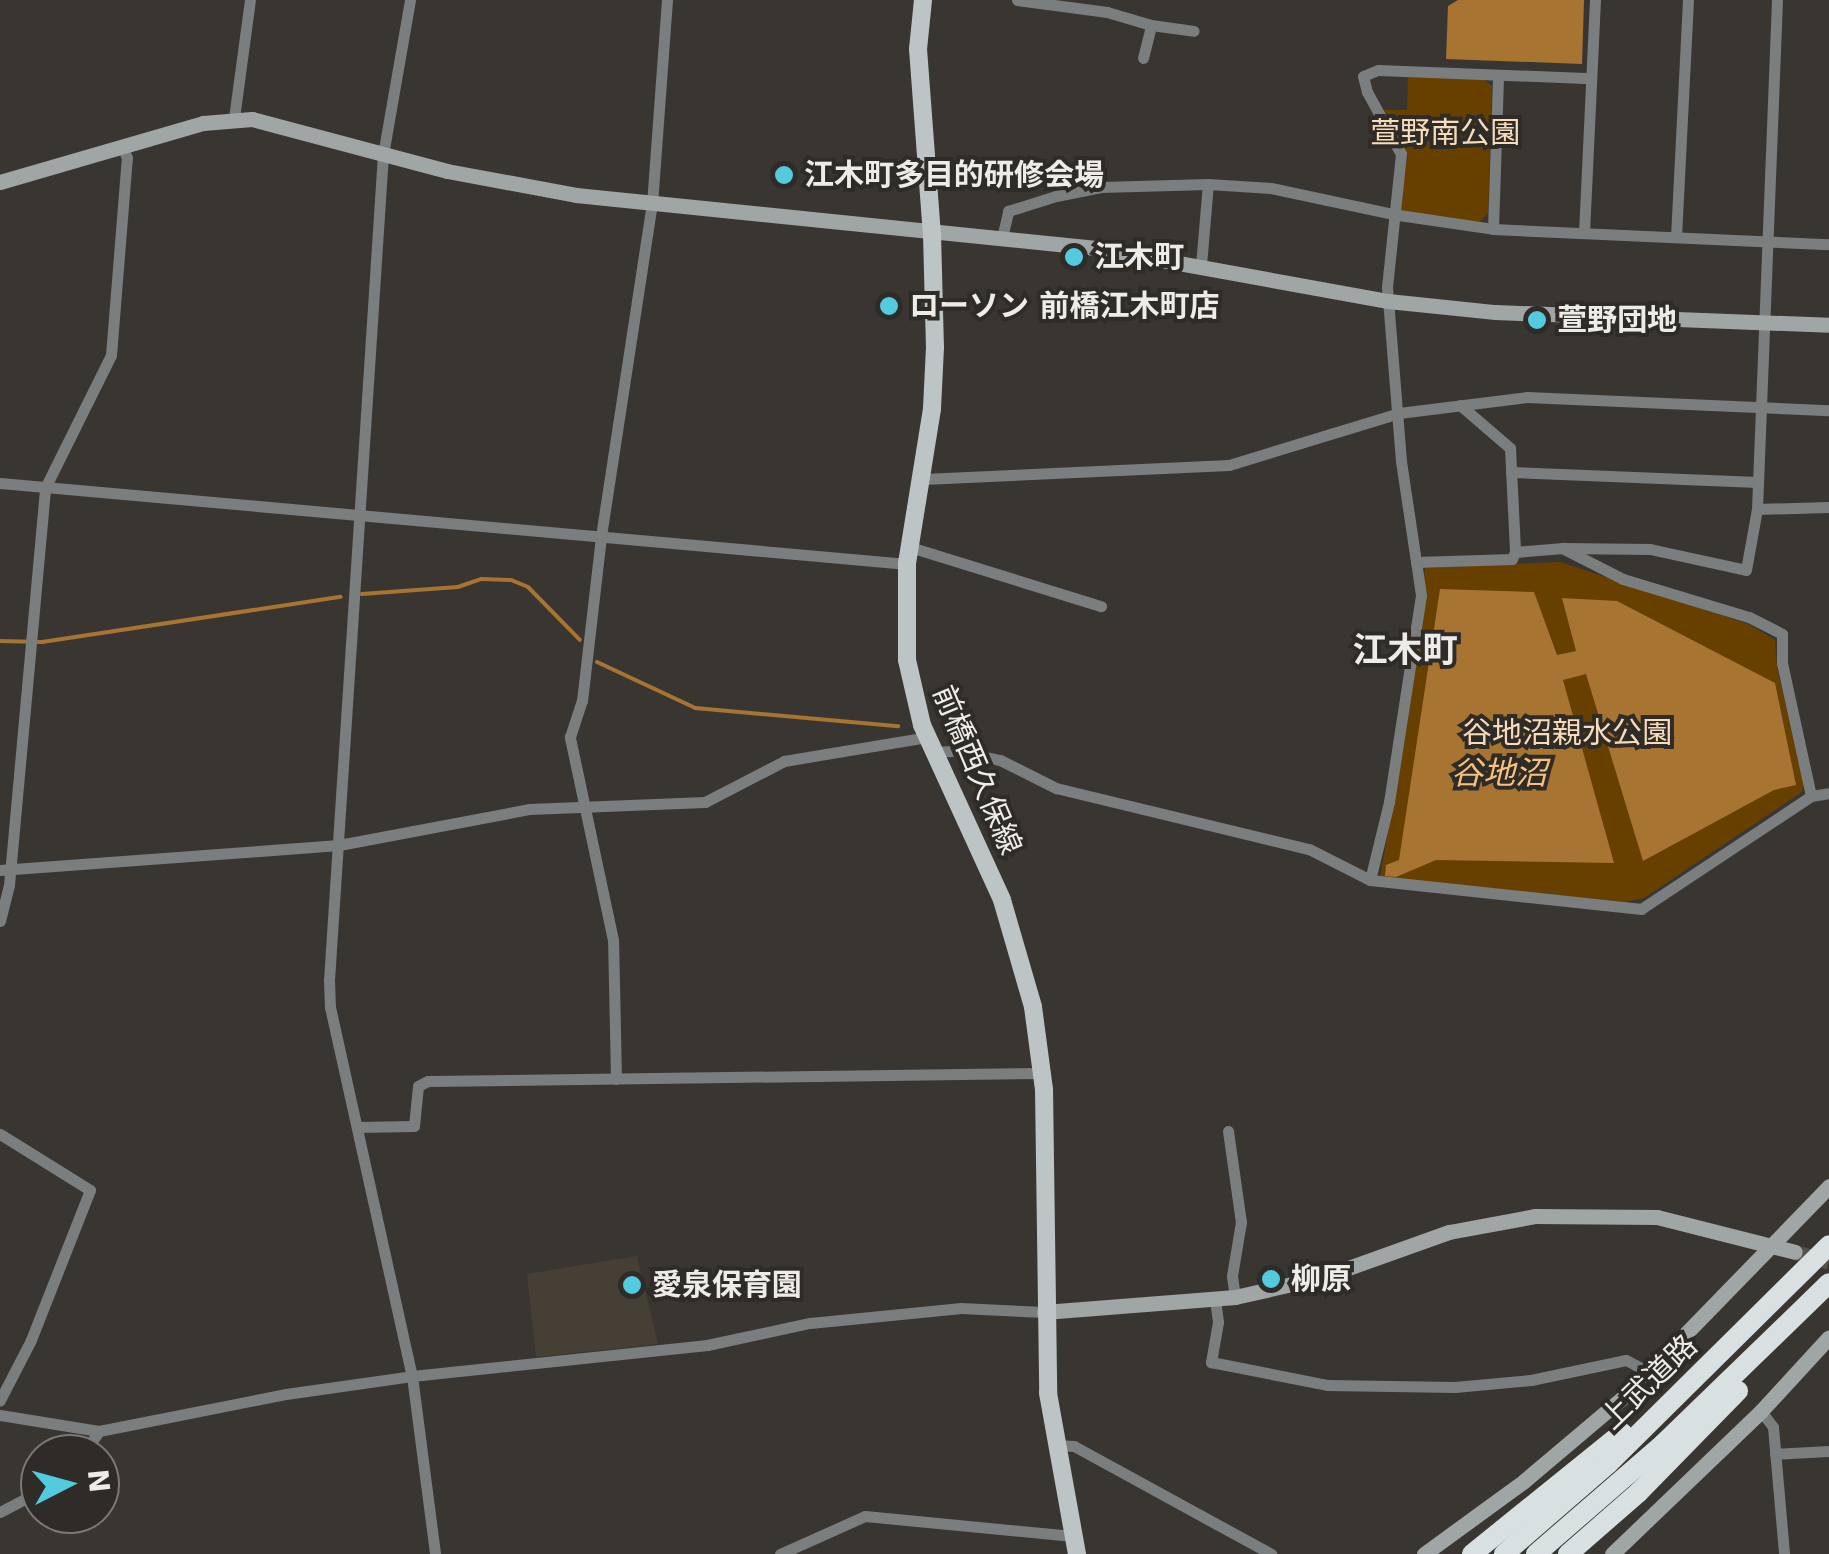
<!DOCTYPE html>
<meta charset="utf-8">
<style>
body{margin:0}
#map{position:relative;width:1829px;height:1554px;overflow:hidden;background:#393632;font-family:"DejaVu Sans","Noto Sans JP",sans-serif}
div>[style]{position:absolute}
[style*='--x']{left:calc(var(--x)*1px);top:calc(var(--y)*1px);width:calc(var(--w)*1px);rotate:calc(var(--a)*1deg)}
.built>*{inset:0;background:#463f36}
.green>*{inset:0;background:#674000}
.water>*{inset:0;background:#a87431}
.stream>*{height:4px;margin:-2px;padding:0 2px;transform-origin:2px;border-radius:2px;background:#a87431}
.secondary-tunnel>*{height:15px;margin-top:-7.5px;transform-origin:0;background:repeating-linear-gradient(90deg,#54514d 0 15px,transparent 0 23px)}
.street>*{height:11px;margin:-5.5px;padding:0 5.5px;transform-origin:5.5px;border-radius:5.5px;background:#7a7e7e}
.secondary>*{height:15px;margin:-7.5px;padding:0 7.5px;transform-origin:7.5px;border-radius:7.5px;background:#a0a5a6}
.primary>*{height:18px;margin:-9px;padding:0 9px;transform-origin:9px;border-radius:9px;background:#bdc4c5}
.highway>*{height:20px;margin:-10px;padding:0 10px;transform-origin:10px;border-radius:10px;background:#d8e0e1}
.dots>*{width:28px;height:28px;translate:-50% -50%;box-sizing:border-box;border:5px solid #2f2c28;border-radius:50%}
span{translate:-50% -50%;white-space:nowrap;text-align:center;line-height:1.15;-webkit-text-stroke:8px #2f2c28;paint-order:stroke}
.park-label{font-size:30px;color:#f8dbba}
.poi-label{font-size:30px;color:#eeece9;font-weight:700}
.left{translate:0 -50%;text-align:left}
.street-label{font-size:30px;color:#eeece9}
.water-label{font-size:32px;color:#f9c07b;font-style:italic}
.quarter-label{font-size:35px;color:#eeece9;font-weight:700}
.north{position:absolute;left:20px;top:1434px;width:100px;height:100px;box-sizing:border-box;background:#2f2c28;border:2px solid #7b7975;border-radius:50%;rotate:84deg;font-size:28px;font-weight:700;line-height:40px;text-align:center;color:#eeece9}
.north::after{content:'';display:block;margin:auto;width:35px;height:45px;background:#54cade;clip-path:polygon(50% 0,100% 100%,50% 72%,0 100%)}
</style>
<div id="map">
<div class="built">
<div style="clip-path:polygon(637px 1256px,658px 1344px,536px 1357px,527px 1274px)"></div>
</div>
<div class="green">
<div style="clip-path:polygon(1408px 77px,1483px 79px,1492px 86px,1488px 213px,1479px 222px,1402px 211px,1397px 205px,1408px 156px,1382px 110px,1407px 110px)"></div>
<div style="clip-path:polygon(1560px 562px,1748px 624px,1775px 640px,1777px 668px,1804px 782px,1802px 792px,1644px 898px,1624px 902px,1380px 877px,1405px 739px,1425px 568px)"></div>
</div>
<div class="water">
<div style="clip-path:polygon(1458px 0,1584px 0,1582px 64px,1446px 59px,1448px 6px)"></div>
<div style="clip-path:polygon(1440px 589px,1534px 592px,1557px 655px,1576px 651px,1562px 598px,1617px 601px,1775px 683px,1796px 785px,1774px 790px,1643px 861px,1586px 674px,1563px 680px,1614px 863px,1436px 860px,1396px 877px,1385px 876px,1386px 865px,1399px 860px)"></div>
</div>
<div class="stream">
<div style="--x:362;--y:594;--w:96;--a:-4.2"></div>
<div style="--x:458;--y:587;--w:24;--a:-19"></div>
<div style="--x:481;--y:579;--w:30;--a:2"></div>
<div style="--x:511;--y:580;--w:18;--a:22"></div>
<div style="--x:528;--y:587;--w:74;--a:45.5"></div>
<div style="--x:0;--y:641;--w:42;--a:1.4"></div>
<div style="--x:42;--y:642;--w:302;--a:-8.6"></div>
<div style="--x:597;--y:662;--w:108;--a:25.1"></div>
<div style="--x:695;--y:708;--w:204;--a:5.1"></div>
</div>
<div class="secondary-tunnel">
<div style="--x:1795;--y:1252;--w:35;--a:16"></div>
</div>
<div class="street">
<div style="--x:410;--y:0;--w:156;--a:99.9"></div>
<div style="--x:383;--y:154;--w:828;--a:93.74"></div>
<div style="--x:329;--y:980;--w:27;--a:88"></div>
<div style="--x:330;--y:1007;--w:378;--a:77.5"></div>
<div style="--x:412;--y:1376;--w:179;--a:82.6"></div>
<div style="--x:1017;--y:0;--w:91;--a:7.6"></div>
<div style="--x:1107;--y:12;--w:46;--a:16.5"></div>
<div style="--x:1151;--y:25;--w:43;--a:7.9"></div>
<div style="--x:1143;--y:58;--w:34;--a:-76"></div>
<div style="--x:234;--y:118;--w:119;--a:-82.3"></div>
<div style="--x:1493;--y:229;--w:153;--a:-88.1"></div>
<div style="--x:1584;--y:233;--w:233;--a:-87.3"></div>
<div style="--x:1676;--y:237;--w:237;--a:-87.1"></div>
<div style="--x:1002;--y:238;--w:28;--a:-77"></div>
<div style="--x:1008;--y:211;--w:50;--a:-17.4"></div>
<div style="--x:1056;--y:196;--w:46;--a:-11.3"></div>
<div style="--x:1101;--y:187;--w:107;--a:-1.6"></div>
<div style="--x:1208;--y:184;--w:63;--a:3.6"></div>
<div style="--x:1271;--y:188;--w:124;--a:12.1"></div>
<div style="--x:1392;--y:214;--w:102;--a:8.4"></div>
<div style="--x:1493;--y:229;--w:336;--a:2.6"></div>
<div style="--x:1201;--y:265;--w:81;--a:-85.1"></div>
<div style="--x:1460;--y:405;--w:66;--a:40.7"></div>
<div style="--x:1510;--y:448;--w:104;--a:87.2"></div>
<div style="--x:1511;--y:472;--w:247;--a:2.3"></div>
<div style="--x:923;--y:479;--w:306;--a:-2.6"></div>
<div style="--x:1229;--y:465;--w:178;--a:-17"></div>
<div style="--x:1399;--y:413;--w:129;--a:-7.1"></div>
<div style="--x:1527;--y:397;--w:302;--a:2.5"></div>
<div style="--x:0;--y:483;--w:911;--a:5.1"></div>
<div style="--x:1757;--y:509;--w:72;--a:-1.6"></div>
<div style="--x:910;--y:547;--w:200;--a:17.2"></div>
<div style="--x:1564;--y:549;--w:66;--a:27"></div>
<div style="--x:1623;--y:579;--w:132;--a:16.8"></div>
<div style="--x:1749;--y:617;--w:37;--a:27"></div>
<div style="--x:1782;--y:634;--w:29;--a:90"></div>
<div style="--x:1782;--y:663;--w:136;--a:77.7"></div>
<div style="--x:1416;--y:562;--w:96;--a:-1.8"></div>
<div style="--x:1512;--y:559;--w:8;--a:-67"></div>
<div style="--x:1515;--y:552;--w:48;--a:-4.8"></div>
<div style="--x:1563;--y:548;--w:87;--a:0.7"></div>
<div style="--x:1650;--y:549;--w:98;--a:12.3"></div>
<div style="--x:1746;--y:570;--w:62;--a:-79.8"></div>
<div style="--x:1757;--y:509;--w:509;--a:-87.75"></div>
<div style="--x:934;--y:752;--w:22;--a:-3"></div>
<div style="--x:956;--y:751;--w:45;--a:11.6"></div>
<div style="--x:1000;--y:760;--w:63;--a:26.6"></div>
<div style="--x:1056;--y:788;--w:260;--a:13.6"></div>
<div style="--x:1309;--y:849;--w:68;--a:26.9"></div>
<div style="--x:1370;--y:880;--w:273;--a:6.1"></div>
<div style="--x:1641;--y:909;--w:204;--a:-33.6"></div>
<div style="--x:1811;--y:796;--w:18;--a:-9"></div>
<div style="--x:0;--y:870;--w:340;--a:-4.2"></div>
<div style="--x:339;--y:845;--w:193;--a:-10.7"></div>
<div style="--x:529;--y:809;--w:176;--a:-2.3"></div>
<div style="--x:705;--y:802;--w:89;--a:-27.4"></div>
<div style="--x:784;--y:761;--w:145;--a:-9.5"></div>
<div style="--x:1370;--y:880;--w:80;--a:-76.3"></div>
<div style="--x:1389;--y:802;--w:209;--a:-81.2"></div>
<div style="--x:1421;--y:595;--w:135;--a:-98.5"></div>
<div style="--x:1401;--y:461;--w:175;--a:-94.6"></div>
<div style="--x:1387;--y:287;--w:134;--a:-84"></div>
<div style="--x:1401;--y:154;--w:71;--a:-118.7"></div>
<div style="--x:1367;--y:92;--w:16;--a:-104"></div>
<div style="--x:1363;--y:76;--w:16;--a:-22"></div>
<div style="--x:1378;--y:70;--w:213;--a:2.2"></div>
<div style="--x:0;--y:921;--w:37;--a:-76"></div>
<div style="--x:9;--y:885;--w:399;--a:-84.8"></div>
<div style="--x:45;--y:488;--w:148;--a:-63.6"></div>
<div style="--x:111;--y:355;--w:198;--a:-85.4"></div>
<div style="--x:127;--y:158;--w:11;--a:-112"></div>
<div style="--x:616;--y:1079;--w:139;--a:-91.2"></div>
<div style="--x:613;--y:940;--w:208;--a:-102"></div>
<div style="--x:570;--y:737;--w:38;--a:-72"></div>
<div style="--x:582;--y:701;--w:166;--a:-83.4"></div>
<div style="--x:601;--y:536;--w:336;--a:-81.3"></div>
<div style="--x:652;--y:204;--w:205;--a:-85.8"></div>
<div style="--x:359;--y:1127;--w:55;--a:-1"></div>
<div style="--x:414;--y:1126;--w:40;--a:-84.3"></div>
<div style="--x:418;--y:1086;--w:11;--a:-27"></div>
<div style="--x:428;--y:1081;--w:615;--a:-0.75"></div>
<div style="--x:1228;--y:1131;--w:92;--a:81.9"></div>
<div style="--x:1241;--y:1222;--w:55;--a:99.5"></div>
<div style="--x:1232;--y:1276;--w:21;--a:82"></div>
<div style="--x:0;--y:1134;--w:106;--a:31.9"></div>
<div style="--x:90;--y:1190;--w:161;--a:111.5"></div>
<div style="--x:31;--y:1340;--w:68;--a:117.3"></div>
<div style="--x:1215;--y:1300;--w:22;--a:82"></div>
<div style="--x:1218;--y:1322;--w:41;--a:99.9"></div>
<div style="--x:1211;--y:1362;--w:118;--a:11.2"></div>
<div style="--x:1327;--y:1385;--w:128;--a:0.9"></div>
<div style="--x:1455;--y:1387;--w:76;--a:-5.3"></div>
<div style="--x:1531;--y:1380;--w:97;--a:-11.9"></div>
<div style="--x:1626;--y:1360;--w:27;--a:28"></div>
<div style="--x:1761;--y:1411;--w:20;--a:53"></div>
<div style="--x:1773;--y:1427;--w:127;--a:85"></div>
<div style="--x:0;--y:1415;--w:100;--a:9.2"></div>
<div style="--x:99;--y:1431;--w:191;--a:-11.2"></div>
<div style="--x:286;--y:1394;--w:127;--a:-8.1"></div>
<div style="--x:412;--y:1376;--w:297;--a:-6"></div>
<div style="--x:707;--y:1345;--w:105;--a:-12.1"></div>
<div style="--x:810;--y:1323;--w:152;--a:-5.7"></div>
<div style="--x:961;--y:1308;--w:83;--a:2.8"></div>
<div style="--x:1056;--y:1445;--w:18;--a:3"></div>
<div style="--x:1074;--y:1446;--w:225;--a:28.7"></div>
<div style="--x:83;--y:1454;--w:28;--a:-55"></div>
<div style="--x:1775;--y:1454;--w:54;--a:-3.2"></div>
<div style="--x:0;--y:1512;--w:45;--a:-27.7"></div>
<div style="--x:780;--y:1554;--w:93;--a:-24.1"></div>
<div style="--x:865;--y:1516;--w:209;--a:5.5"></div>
</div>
<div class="secondary">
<div style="--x:0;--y:182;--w:211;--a:-16.2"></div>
<div style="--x:203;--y:123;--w:49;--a:-4.7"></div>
<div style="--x:252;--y:119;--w:202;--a:14.9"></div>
<div style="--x:447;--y:171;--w:131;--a:10.5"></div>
<div style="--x:576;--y:195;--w:523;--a:5.82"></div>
<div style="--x:1096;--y:248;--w:297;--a:10.3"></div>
<div style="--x:1388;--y:301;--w:108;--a:5.9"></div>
<div style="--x:1495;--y:312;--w:334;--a:2.2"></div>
<div style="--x:1044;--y:1312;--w:192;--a:-4.5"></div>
<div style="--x:1235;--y:1297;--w:90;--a:-12.8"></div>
<div style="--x:1323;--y:1277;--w:134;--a:-19.7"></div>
<div style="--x:1449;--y:1232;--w:87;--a:-10.5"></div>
<div style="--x:1535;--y:1216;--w:122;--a:0.5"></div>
<div style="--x:1657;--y:1217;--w:142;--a:14.2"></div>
<div style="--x:1424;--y:1554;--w:124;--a:-36.1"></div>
<div style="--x:1524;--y:1481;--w:135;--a:-40.2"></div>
<div style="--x:1627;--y:1394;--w:290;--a:-45.8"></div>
<div style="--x:1612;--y:1554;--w:207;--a:-43.8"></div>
<div style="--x:1761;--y:1411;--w:100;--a:-47.4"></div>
</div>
<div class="primary">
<div style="--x:923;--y:0;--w:49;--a:95.8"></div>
<div style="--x:918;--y:49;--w:186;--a:85.7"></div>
<div style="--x:932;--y:234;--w:113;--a:88.5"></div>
<div style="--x:935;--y:347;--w:62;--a:92.8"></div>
<div style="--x:932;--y:409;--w:157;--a:99.2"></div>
<div style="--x:907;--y:564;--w:96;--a:90"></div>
<div style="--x:907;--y:660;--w:67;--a:77"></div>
<div style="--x:922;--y:725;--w:192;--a:65.4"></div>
<div style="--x:1002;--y:900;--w:111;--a:73.8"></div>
<div style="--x:1033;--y:1007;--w:83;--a:82.4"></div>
<div style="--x:1044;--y:1089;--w:304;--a:89.2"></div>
<div style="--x:1048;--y:1393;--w:164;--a:79.8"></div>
</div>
<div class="highway">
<div style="--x:1472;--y:1554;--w:193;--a:-38.9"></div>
<div style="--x:1504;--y:1554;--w:138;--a:-40.9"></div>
<div style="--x:1608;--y:1464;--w:311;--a:-44.7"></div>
<div style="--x:1536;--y:1554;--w:168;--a:-40.9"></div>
<div style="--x:1663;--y:1444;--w:231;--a:-44.1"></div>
<div style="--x:1568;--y:1554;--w:93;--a:-41.1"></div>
<div style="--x:1638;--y:1493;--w:143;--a:-45.6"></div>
</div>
<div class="dots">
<div style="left:784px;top:175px;background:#54cade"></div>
<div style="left:1074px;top:257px;background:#54cade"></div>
<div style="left:889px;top:306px;background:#54cade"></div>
<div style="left:1537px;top:320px;background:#54cade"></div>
<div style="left:1271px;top:1279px;background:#54cade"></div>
<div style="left:632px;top:1285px;background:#54cade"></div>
</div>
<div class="park-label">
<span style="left:1445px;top:133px">萱野南公園</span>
<span style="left:1567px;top:733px">谷地沼親水公園</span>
</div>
<div class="poi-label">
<span class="left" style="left:804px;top:175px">江木町多目的研修会場</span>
<span class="left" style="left:1094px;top:257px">江木町</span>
<span class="left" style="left:909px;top:306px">ローソン 前橋江木町店</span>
<span class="left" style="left:1557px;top:320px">萱野団地</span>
<span class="left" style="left:1291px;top:1279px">柳原</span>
<span class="left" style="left:652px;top:1285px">愛泉保育園</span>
</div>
<div class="street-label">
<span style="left:977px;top:770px;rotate:67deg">前橋西久保線</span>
<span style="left:1649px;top:1382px;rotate:-44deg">上武道路</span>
</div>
<div class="water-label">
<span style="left:1499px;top:773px">谷地沼</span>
</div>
<div class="quarter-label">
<span style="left:1405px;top:650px">江木町</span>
</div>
<div class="north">N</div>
</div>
